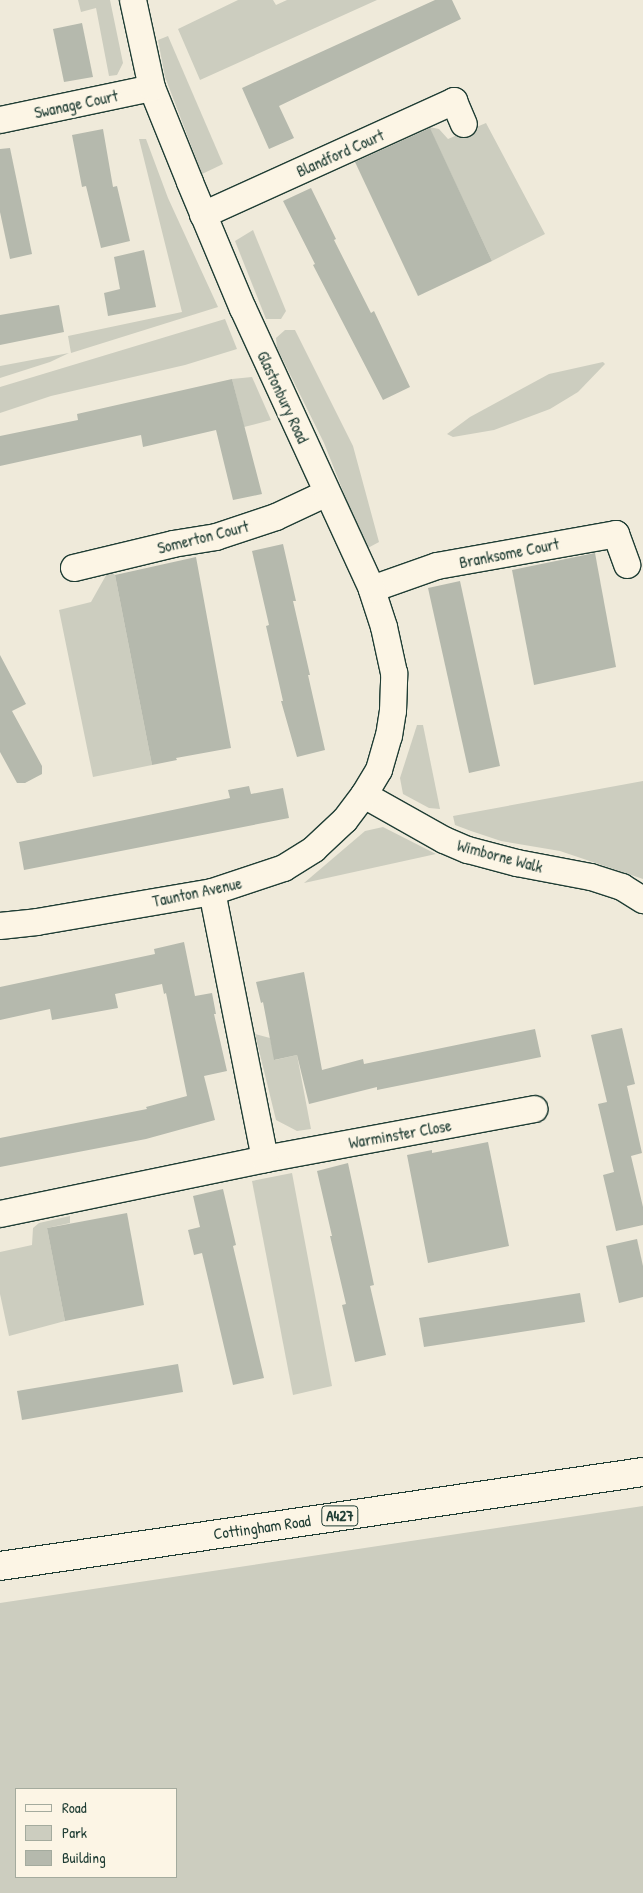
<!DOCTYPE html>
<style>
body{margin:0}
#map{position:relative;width:643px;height:1893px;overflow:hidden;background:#efeada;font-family:"Patrick Hand",sans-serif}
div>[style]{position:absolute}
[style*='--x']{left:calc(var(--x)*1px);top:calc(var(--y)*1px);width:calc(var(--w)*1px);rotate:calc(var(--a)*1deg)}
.green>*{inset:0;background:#cccdbf}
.building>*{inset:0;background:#b5b9ad}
.roads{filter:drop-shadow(1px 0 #1f3d34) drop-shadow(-1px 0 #1f3d34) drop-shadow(0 1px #1f3d34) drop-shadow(0 -1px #1f3d34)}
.minor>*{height:26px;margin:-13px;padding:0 13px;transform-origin:13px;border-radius:13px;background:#fcf5e5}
.highway>*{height:28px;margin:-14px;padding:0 14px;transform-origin:14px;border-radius:14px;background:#fcf5e5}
span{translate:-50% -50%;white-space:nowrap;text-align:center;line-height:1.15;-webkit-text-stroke:4.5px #fcf5e5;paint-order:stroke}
.shield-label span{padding:1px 4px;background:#fcf5e5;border:1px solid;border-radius:4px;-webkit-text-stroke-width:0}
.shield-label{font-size:15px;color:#1f3d34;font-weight:700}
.street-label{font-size:16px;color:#1f3d34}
.legend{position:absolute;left:15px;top:1788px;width:162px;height:90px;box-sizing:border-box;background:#fcf5e5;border:1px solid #a4ab9e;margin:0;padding:6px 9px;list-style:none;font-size:15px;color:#1f3d34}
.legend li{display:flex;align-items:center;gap:10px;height:25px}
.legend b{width:25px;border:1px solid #a4ab9e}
</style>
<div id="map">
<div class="green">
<div style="clip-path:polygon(78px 0,110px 0,123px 63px,117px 75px,109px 76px,96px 8px,81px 12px)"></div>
<div style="clip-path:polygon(238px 0,273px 0,276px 5px,287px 0,377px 0,200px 80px,178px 29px)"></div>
<div style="clip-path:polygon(168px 36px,223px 164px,202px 174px,165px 77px,158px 40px)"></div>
<div style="clip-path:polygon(486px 123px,545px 234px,492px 261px,429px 127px,439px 129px,448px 139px)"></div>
<div style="clip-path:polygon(139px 139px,146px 139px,168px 198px,218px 307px,71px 353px,68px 336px,182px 312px)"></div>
<div style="clip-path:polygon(253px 230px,286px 311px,281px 319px,266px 319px,235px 241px)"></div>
<div style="clip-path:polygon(225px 319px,237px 349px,185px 365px,51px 396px,0 413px,0 387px)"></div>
<div style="clip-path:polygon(285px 330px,295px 330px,353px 446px,379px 542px,366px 549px,324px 443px,277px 348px,276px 338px)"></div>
<div style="clip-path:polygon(69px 353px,50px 362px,0 378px,0 366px)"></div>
<div style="clip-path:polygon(603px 362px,605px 364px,578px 392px,550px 409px,494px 430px,453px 437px,447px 434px,470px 417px,549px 374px)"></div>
<div style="clip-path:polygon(252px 377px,271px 420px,244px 427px,232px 379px)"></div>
<div style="clip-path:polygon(109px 570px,115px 575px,152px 765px,93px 777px,59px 610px,91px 602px)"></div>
<div style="clip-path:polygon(417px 725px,423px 725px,440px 809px,429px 808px,403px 794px,400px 778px)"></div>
<div style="clip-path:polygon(643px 781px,643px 879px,560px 851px,501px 841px,471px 831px,455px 825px,453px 816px)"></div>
<div style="clip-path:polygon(383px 827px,436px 854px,304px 883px,365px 831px)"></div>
<div style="clip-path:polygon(255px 1034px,270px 1038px,275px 1060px,297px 1055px,311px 1129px,297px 1131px,276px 1120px)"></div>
<div style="clip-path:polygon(292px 1173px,332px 1386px,293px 1395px,252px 1181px)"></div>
<div style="clip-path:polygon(70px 1216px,70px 1223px,47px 1228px,65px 1321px,9px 1336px,0 1294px,0 1252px,32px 1245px,33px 1228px,39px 1223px)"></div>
<div style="clip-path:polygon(evenodd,643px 1506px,643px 1893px,0 1893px,0 1603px,643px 1506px,176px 1789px,176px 1877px,16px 1877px,16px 1789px,176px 1789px)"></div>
</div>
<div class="building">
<div style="clip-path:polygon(435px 0,452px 0,461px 19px,279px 106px,294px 138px,269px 149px,242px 88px)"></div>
<div style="clip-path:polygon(82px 23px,93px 77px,64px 82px,53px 29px)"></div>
<div style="clip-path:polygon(430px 128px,492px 261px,418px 296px,355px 162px)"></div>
<div style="clip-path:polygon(103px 129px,113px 187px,117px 186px,130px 241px,101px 248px,86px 186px,82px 187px,72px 135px)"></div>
<div style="clip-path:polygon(10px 148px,32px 254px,10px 259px,0 212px,0 149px)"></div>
<div style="clip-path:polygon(311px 188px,336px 239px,334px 240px,371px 313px,374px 311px,410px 387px,383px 400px,313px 265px,315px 264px,283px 201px)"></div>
<div style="clip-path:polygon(144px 250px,156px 307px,108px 316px,104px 293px,120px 289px,114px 257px)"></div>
<div style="clip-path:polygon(59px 305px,64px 332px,0 345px,0 315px)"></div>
<div style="clip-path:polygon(232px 379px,262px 494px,233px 500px,216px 430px,143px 447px,141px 435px,0 466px,0 436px,78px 420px,77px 414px)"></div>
<div style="clip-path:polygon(283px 544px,296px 601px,293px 601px,310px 675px,308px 675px,325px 750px,297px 757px,281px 701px,283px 701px,266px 626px,269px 625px,252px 551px)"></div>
<div style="clip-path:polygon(595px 553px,616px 667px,534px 685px,512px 570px)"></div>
<div style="clip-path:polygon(196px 557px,231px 748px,176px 758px,177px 760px,152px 765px,115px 575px)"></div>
<div style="clip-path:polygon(460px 581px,500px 766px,469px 773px,428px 588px)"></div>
<div style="clip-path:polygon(0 655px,26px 704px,12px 711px,42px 766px,42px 774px,25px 783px,17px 783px,0 752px)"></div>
<div style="clip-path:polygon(249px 786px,251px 794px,283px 788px,289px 818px,24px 870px,19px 842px,230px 798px,228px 790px)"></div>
<div style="clip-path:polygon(184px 942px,195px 996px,212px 993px,216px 1014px,214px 1014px,227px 1071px,204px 1076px,215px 1120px,146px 1139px,0 1167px,0 1138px,147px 1109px,146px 1107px,187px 1096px,166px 993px,164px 994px,162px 984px,115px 994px,118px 1008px,52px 1020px,50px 1009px,0 1020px,0 987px,155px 954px,154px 949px)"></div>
<div style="clip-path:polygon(304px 972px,322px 1070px,363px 1059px,364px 1064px,535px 1029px,541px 1057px,377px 1090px,377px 1087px,309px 1104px,297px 1055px,274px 1060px,263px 1002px,261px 1003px,256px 982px)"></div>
<div style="clip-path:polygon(622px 1028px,635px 1084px,627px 1086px,642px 1153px,631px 1156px,643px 1207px,643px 1225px,616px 1231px,603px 1175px,614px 1172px,598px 1104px,607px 1102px,591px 1035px)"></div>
<div style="clip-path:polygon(488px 1142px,509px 1246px,428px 1263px,407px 1155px,432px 1150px,432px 1153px)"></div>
<div style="clip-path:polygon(348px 1163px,374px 1285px,370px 1286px,386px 1355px,355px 1362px,342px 1305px,346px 1304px,330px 1236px,332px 1236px,317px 1171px)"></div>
<div style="clip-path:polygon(223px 1189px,236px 1245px,233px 1246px,264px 1378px,233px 1385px,202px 1253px,194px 1255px,188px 1230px,200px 1227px,193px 1196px)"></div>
<div style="clip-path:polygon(127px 1213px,144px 1305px,65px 1321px,47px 1228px)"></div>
<div style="clip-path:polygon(637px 1239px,643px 1266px,643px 1297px,619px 1303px,606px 1246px)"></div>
<div style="clip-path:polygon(580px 1293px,585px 1322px,424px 1347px,419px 1318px)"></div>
<div style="clip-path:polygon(178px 1364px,183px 1392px,22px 1420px,17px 1391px)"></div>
</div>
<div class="roads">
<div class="minor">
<div style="--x:0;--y:120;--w:155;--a:-11.9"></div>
<div style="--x:203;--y:215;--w:276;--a:-24.4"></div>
<div style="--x:454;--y:101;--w:25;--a:67"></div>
<div style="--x:74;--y:568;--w:102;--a:-13.6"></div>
<div style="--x:173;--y:544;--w:44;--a:-9.2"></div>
<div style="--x:216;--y:537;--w:63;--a:-18.4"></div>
<div style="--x:276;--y:517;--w:56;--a:-25.2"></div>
<div style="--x:372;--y:589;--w:69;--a:-19.5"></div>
<div style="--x:437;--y:566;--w:182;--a:-10.1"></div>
<div style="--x:616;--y:534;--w:33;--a:70"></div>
<div style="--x:364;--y:795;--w:92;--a:29.4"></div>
<div style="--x:444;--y:840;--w:26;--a:23"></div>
<div style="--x:468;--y:850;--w:51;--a:14.9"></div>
<div style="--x:517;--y:863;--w:75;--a:10.7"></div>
<div style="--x:591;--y:877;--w:33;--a:18"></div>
<div style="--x:622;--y:887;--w:25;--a:32"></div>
<div style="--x:0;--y:926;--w:37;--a:-6"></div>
<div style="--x:37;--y:922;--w:178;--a:-9.7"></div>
<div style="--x:212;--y:892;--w:76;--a:-18.4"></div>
<div style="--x:284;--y:868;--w:36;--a:-32"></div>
<div style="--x:314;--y:849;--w:42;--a:-43.1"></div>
<div style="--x:345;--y:820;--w:31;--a:-53"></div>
<div style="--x:364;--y:795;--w:29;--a:-59"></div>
<div style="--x:379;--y:770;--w:35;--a:-74"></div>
<div style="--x:389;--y:736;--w:25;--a:-81"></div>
<div style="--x:393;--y:711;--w:38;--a:-88"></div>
<div style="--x:394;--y:673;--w:47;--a:-102.3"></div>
<div style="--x:384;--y:627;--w:40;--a:-108"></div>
<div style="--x:372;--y:589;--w:308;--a:-114.7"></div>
<div style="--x:243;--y:309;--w:138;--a:-112.7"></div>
<div style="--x:190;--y:182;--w:101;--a:-112"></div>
<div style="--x:152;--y:88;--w:90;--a:-102.2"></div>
<div style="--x:265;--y:1159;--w:274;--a:-10.5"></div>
<div style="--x:0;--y:1214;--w:271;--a:-11.7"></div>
<div style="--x:265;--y:1159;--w:272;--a:-101.2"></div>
</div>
<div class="highway">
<div style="--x:0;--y:1566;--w:650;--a:-8.32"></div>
</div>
</div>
<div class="shield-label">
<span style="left:340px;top:1516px">A427</span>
</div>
<div class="street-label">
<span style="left:76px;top:104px;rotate:-12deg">Swanage Court</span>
<span style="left:340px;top:153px;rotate:-24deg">Blandford Court</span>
<span style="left:283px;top:397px;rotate:65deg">Glastonbury Road</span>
<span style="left:203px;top:537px;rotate:-14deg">Somerton Court</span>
<span style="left:509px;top:553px;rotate:-11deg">Branksome Court</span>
<span style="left:500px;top:856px;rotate:15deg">Wimborne Walk</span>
<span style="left:197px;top:892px;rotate:-12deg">Taunton Avenue</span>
<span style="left:400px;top:1134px;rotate:-10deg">Warminster Close</span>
<span style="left:262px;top:1527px;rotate:-8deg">Cottingham Road</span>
</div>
<ul class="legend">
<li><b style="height:6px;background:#fcf5e5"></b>Road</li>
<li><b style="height:14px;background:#cccdbf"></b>Park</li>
<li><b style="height:14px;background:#b5b9ad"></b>Building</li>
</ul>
</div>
